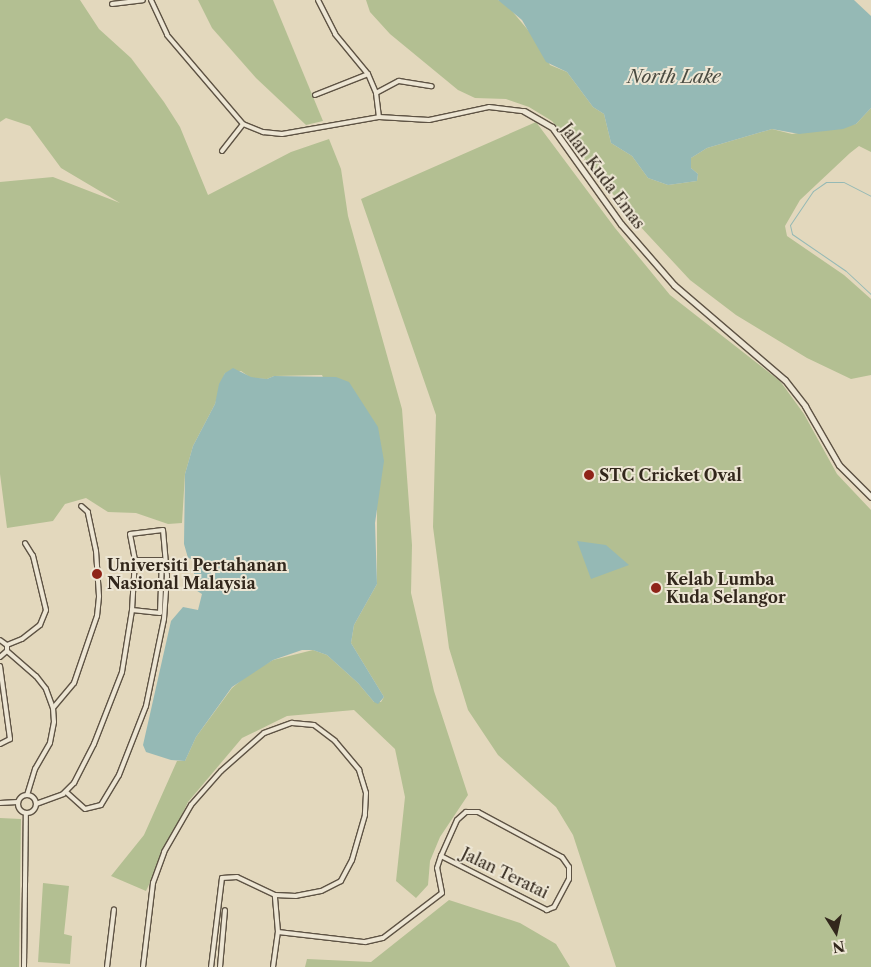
<!DOCTYPE html>
<style>
body{margin:0}
#map{position:relative;width:871px;height:967px;overflow:hidden;background:#e3d8bd;font-family:"Libre Caslon Text",serif}
div>[style]{position:absolute}
[style*='--x']{left:calc(var(--x)*1px);top:calc(var(--y)*1px);width:calc(var(--w)*1px);rotate:calc(var(--a)*1deg)}
.green>*{inset:0;background:#b3bf92}
.water>*{inset:0;background:#95b9b5}
.stream>*{height:1px;margin:-0.5px;padding:0 0.5px;transform-origin:0.5px;border-radius:0.5px;background:#95b9b5}
.roads{filter:drop-shadow(1px 0 #5e5344) drop-shadow(-1px 0 #5e5344) drop-shadow(0 1px #5e5344) drop-shadow(0 -1px #5e5344)}
.street>*{height:4px;margin:-2px;padding:0 2px;transform-origin:2px;border-radius:2px;background:#ede6d4}
.street>.ring{margin:-2px;padding:0;box-sizing:content-box;background:none;border:4px solid #ede6d4;border-radius:50%}
.secondary>*{height:5px;margin:-2.5px;padding:0 2.5px;transform-origin:2.5px;border-radius:2.5px;background:#ede6d4}
.dots>*{width:14px;height:14px;translate:-50% -50%;box-sizing:border-box;border:2px solid #ede6d4;border-radius:50%}
span{translate:-50% -50%;white-space:nowrap;text-align:center;line-height:1.15;-webkit-text-stroke:4px #ede6d4;paint-order:stroke}
.street-label{font-size:16px;color:#32271c}
.poi-label{font-size:16px;color:#32271c;font-weight:700}
.left{translate:0 -50%;text-align:left}
.water-label{font-size:18px;color:#4b4c42;font-style:italic}
.north{position:absolute;left:811px;top:907px;width:50px;height:50px;-webkit-text-stroke:4px #ede6d4;paint-order:stroke;rotate:170deg;font-size:14px;font-weight:700;line-height:20px;text-align:center;color:#32271c}
.north::after{content:'';display:block;margin:auto;width:18px;height:22px;background:#32271c;clip-path:polygon(50% 0,100% 100%,50% 72%,0 100%)}
</style>
<div id="map">
<div class="green">
<div style="clip-path:polygon(0 0,80px 0,99px 29px,131px 58px,164px 102px,180px 127px,208px 195px,291px 152px,329px 139px,341px 169px,348px 216px,402px 409px,412px 545px,411px 593px,434px 691px,468px 795px,440px 837px,430px 861px,428px 885px,416px 898px,396px 881px,405px 797px,395px 749px,354px 710px,287px 716px,242px 738px,188px 802px,146px 891px,111px 876px,144px 835px,177px 761px,185px 761px,196px 737px,232px 688px,250px 673px,273px 660px,313px 650px,327px 655px,358px 683px,374px 702px,381px 702px,384px 697px,351px 643px,354px 625px,377px 584px,377px 501px,322px 375px,274px 376px,267px 379px,251px 378px,241px 371px,225px 373px,215px 404px,193px 446px,185px 474px,182px 523px,168px 524px,136px 513px,108px 512px,86px 498px,65px 504px,53px 521px,7px 528px,0 474px,0 182px,53px 177px,120px 203px,61px 168px,30px 126px,6px 118px,0 122px)"></div>
<div style="clip-path:polygon(198px 0,273px 0,323px 121px,306px 125px,256px 78px,212px 28px)"></div>
<div style="clip-path:polygon(366px 0,498px 0,506px 4px,533px 36px,550px 65px,567px 72px,593px 107px,604px 114px,611px 143px,632px 156px,648px 178px,668px 185px,697px 181px,698px 174px,691px 168px,691px 158px,707px 148px,772px 129px,792px 134px,856px 124px,871px 108px,871px 152px,859px 146px,850px 153px,800px 200px,785px 226px,787px 236px,844px 275px,871px 299px,871px 375px,851px 379px,807px 358px,736px 315px,690px 280px,637px 223px,552px 121px,529px 107px,506px 99px,475px 98px,458px 90px,390px 34px,370px 12px)"></div>
<div style="clip-path:polygon(536px 122px,615px 228px,670px 295px,780px 381px,804px 414px,837px 474px,871px 510px,871px 967px,616px 967px,573px 835px,556px 807px,498px 755px,468px 710px,449px 648px,433px 527px,436px 415px,361px 199px)"></div>
<div style="clip-path:polygon(0 818px,21px 819px,19px 967px,0 967px)"></div>
<div style="clip-path:polygon(43px 883px,69px 886px,64px 934px,72px 936px,70px 964px,38px 962px)"></div>
<div style="clip-path:polygon(449px 900px,520px 923px,556px 944px,570px 967px,305px 967px,307px 959px,371px 962px)"></div>
</div>
<div class="water">
<div style="clip-path:polygon(498px 0,854px 0,871px 16px,871px 108px,856px 124px,843px 129px,799px 134px,772px 129px,707px 148px,691px 158px,691px 168px,698px 174px,697px 181px,668px 185px,648px 178px,632px 156px,611px 143px,604px 114px,593px 107px,567px 72px,546px 62px,522px 20px)"></div>
<div style="clip-path:polygon(233px 368px,251px 377px,267px 379px,274px 376px,336px 377px,349px 382px,378px 427px,384px 461px,375px 523px,377px 584px,354px 625px,351px 643px,384px 697px,378px 704px,374px 702px,358px 683px,327px 655px,313px 650px,302px 650px,273px 660px,232px 687px,196px 737px,185px 761px,171px 760px,146px 752px,143px 745px,171px 621px,183px 607px,198px 610px,202px 594px,194px 589px,194px 565px,198px 561px,188px 558px,184px 544px,185px 474px,193px 446px,215px 404px,219px 384px,225px 373px)"></div>
<div style="clip-path:polygon(577px 541px,606px 545px,629px 565px,591px 579px)"></div>
</div>
<div class="stream">
<div style="--x:871;--y:196;--w:31;--a:-153"></div>
<div style="--x:843;--y:182;--w:17;--a:180"></div>
<div style="--x:826;--y:182;--w:16;--a:145"></div>
<div style="--x:813;--y:191;--w:41;--a:124.1"></div>
<div style="--x:790;--y:225;--w:9;--a:77"></div>
<div style="--x:792;--y:234;--w:65;--a:34.4"></div>
<div style="--x:846;--y:271;--w:34;--a:43"></div>
</div>
<div class="roads">
<div class="street">
<div style="--x:151;--y:0;--w:38;--a:65"></div>
<div style="--x:167;--y:35;--w:117;--a:49.5"></div>
<div style="--x:243;--y:124;--w:22;--a:22"></div>
<div style="--x:263;--y:132;--w:19;--a:6"></div>
<div style="--x:282;--y:134;--w:98;--a:-9.9"></div>
<div style="--x:379;--y:117;--w:50;--a:3.4"></div>
<div style="--x:429;--y:120;--w:61;--a:-12.2"></div>
<div style="--x:489;--y:107;--w:35;--a:7"></div>
<div style="--x:318;--y:0;--w:38;--a:63"></div>
<div style="--x:335;--y:34;--w:52;--a:50.5"></div>
<div style="--x:368;--y:74;--w:21;--a:67"></div>
<div style="--x:376;--y:93;--w:24;--a:83"></div>
<div style="--x:112;--y:4;--w:31;--a:-7"></div>
<div style="--x:376;--y:93;--w:26;--a:-28"></div>
<div style="--x:399;--y:81;--w:33;--a:9"></div>
<div style="--x:315;--y:95;--w:57;--a:-21.6"></div>
<div style="--x:222;--y:151;--w:34;--a:-52"></div>
<div style="--x:132;--y:610;--w:28;--a:6"></div>
<div style="--x:160;--y:613;--w:53;--a:-87.8"></div>
<div style="--x:162;--y:560;--w:27;--a:180"></div>
<div style="--x:0;--y:640;--w:9;--a:36"></div>
<div style="--x:7;--y:645;--w:6;--a:90"></div>
<div style="--x:7;--y:651;--w:38;--a:41"></div>
<div style="--x:36;--y:676;--w:16;--a:52"></div>
<div style="--x:46;--y:689;--w:20;--a:70"></div>
<div style="--x:53;--y:708;--w:14;--a:86"></div>
<div style="--x:54;--y:722;--w:21;--a:101"></div>
<div style="--x:50;--y:743;--w:30;--a:120"></div>
<div style="--x:35;--y:769;--w:27;--a:107"></div>
<div style="--x:7;--y:645;--w:16;--a:-22"></div>
<div style="--x:22;--y:639;--w:23;--a:-38"></div>
<div style="--x:40;--y:625;--w:16;--a:-68"></div>
<div style="--x:46;--y:610;--w:56;--a:-103.5"></div>
<div style="--x:33;--y:556;--w:15;--a:-122"></div>
<div style="--x:0;--y:657;--w:9;--a:-41"></div>
<div style="--x:0;--y:666;--w:74;--a:82.2"></div>
<div style="--x:10;--y:739;--w:11;--a:153"></div>
<div style="--x:53;--y:708;--w:33;--a:-50"></div>
<div style="--x:74;--y:683;--w:71;--a:-71.1"></div>
<div style="--x:97;--y:616;--w:20;--a:-84"></div>
<div style="--x:99;--y:596;--w:45;--a:-93.8"></div>
<div style="--x:96;--y:551;--w:40;--a:-102"></div>
<div style="--x:88;--y:512;--w:9;--a:-139"></div>
<div class="ring" style="left:18px;top:795px;width:14px;height:14px"></div>
<div style="--x:0;--y:803;--w:18;--a:-3"></div>
<div style="--x:36;--y:804;--w:29;--a:-20"></div>
<div style="--x:63;--y:794;--w:16;--a:-45"></div>
<div style="--x:74;--y:783;--w:44;--a:-62.9"></div>
<div style="--x:94;--y:744;--w:77;--a:-68.7"></div>
<div style="--x:122;--y:672;--w:63;--a:-80.8"></div>
<div style="--x:132;--y:610;--w:50;--a:-86.6"></div>
<div style="--x:135;--y:560;--w:26;--a:-101"></div>
<div style="--x:130;--y:534;--w:33;--a:-7"></div>
<div style="--x:163;--y:530;--w:46;--a:85"></div>
<div style="--x:167;--y:576;--w:43;--a:94"></div>
<div style="--x:164;--y:619;--w:89;--a:101.7"></div>
<div style="--x:146;--y:706;--w:74;--a:111.4"></div>
<div style="--x:119;--y:775;--w:35;--a:121"></div>
<div style="--x:101;--y:805;--w:16;--a:166"></div>
<div style="--x:85;--y:809;--w:25;--a:-138"></div>
<div style="--x:278;--y:932;--w:88;--a:6.6"></div>
<div style="--x:365;--y:942;--w:18;--a:-13"></div>
<div style="--x:383;--y:938;--w:74;--a:-37.3"></div>
<div style="--x:442;--y:893;--w:25;--a:-101"></div>
<div style="--x:437;--y:868;--w:13;--a:-72"></div>
<div style="--x:441;--y:856;--w:39;--a:-66"></div>
<div style="--x:457;--y:820;--w:12;--a:-42"></div>
<div style="--x:466;--y:812;--w:12;--a:0"></div>
<div style="--x:478;--y:812;--w:95;--a:28.2"></div>
<div style="--x:562;--y:857;--w:12;--a:55"></div>
<div style="--x:569;--y:867;--w:12;--a:90"></div>
<div style="--x:569;--y:879;--w:32;--a:118"></div>
<div style="--x:554;--y:907;--w:8;--a:157"></div>
<div style="--x:547;--y:910;--w:119;--a:-153"></div>
<div style="--x:24;--y:967;--w:154;--a:-89.3"></div>
<div style="--x:107;--y:967;--w:58;--a:-83.1"></div>
<div style="--x:143;--y:967;--w:85;--a:-83.2"></div>
<div style="--x:153;--y:883;--w:33;--a:-70"></div>
<div style="--x:164;--y:852;--w:54;--a:-60.1"></div>
<div style="--x:191;--y:805;--w:45;--a:-48.6"></div>
<div style="--x:221;--y:771;--w:57;--a:-41.5"></div>
<div style="--x:264;--y:733;--w:30;--a:-20"></div>
<div style="--x:292;--y:723;--w:22;--a:5"></div>
<div style="--x:314;--y:725;--w:26;--a:37"></div>
<div style="--x:335;--y:741;--w:38;--a:50"></div>
<div style="--x:359;--y:770;--w:24;--a:73"></div>
<div style="--x:366;--y:793;--w:22;--a:93"></div>
<div style="--x:365;--y:815;--w:47;--a:106.1"></div>
<div style="--x:352;--y:860;--w:24;--a:118"></div>
<div style="--x:341;--y:881;--w:22;--a:153"></div>
<div style="--x:321;--y:891;--w:25;--a:169"></div>
<div style="--x:296;--y:896;--w:21;--a:-177"></div>
<div style="--x:275;--y:895;--w:42;--a:-154.7"></div>
<div style="--x:237;--y:877;--w:15;--a:176"></div>
<div style="--x:222;--y:878;--w:90;--a:97"></div>
<div style="--x:220;--y:967;--w:57;--a:-85"></div>
<div style="--x:273;--y:967;--w:35;--a:-82"></div>
<div style="--x:278;--y:932;--w:37;--a:-95"></div>
</div>
<div class="secondary">
<div style="--x:524;--y:111;--w:32;--a:30"></div>
<div style="--x:552;--y:127;--w:119;--a:54.6"></div>
<div style="--x:621;--y:224;--w:81;--a:49"></div>
<div style="--x:674;--y:285;--w:146;--a:40.6"></div>
<div style="--x:785;--y:380;--w:33;--a:52"></div>
<div style="--x:805;--y:406;--w:68;--a:60"></div>
<div style="--x:839;--y:465;--w:45;--a:45"></div>
</div>
</div>
<div class="dots">
<div style="left:589px;top:475px;background:#8f2418"></div>
<div style="left:97px;top:574px;background:#8f2418"></div>
<div style="left:656px;top:588px;background:#8f2418"></div>
</div>
<div class="street-label">
<span style="left:603px;top:176px;rotate:53deg">Jalan Kuda Emas</span>
<span style="left:505px;top:873px;rotate:26deg">Jalan Teratai</span>
</div>
<div class="poi-label">
<span class="left" style="left:599px;top:475px">STC Cricket Oval</span>
<span class="left" style="left:107px;top:574px">Universiti Pertahanan<br>Nasional Malaysia</span>
<span class="left" style="left:666px;top:588px">Kelab Lumba<br>Kuda Selangor</span>
</div>
<div class="water-label">
<span style="left:674px;top:77px">North Lake</span>
</div>
<div class="north">N</div>
</div>
